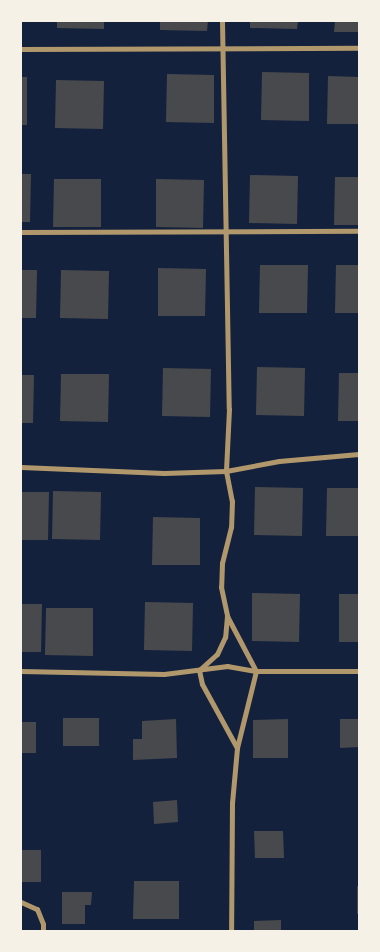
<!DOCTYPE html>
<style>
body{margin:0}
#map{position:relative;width:380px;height:952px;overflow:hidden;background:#14213d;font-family:Inter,sans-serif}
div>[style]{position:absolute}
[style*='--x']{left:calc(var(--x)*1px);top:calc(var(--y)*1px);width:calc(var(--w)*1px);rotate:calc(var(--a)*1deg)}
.building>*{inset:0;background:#48494c}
.minor>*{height:5px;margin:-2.5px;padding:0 2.5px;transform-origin:2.5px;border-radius:2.5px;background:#b1986c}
span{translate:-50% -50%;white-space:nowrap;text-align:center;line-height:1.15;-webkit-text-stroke:5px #f6f1e7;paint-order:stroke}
.frame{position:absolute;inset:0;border:22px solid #f6f1e7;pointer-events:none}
</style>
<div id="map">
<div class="building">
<div style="clip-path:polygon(57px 21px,104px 21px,104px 29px,57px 28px)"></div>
<div style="clip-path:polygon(160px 21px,208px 21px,207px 31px,160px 30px)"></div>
<div style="clip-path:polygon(250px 21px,298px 21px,297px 29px,250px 28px)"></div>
<div style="clip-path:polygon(335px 21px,359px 21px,359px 32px,334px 32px)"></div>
<div style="clip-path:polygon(262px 72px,309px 73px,309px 121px,261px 120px)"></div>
<div style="clip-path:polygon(167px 74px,214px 75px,214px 123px,166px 122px)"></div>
<div style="clip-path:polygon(328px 76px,359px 77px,359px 124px,327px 124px)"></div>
<div style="clip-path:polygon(21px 77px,27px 77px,27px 125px,21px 125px)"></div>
<div style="clip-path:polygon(56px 80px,104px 81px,103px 129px,55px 128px)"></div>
<div style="clip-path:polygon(21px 174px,31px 174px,30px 222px,21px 222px)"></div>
<div style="clip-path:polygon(250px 175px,298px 176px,297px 224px,249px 223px)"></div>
<div style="clip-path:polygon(335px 177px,359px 177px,359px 225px,334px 225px)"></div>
<div style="clip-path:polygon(54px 179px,101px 179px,101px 227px,53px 227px)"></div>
<div style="clip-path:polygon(156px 179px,204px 180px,203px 228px,156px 227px)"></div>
<div style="clip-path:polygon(260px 265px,308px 265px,307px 313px,259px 313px)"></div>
<div style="clip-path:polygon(336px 265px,359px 265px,359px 313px,335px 313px)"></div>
<div style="clip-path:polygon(158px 268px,206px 269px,205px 316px,158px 316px)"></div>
<div style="clip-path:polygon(21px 270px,37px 270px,36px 318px,21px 318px)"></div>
<div style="clip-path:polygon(61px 270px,109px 271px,108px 319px,60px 318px)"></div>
<div style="clip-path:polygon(257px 367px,305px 368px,304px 416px,256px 415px)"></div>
<div style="clip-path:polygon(163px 368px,211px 369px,210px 417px,162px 416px)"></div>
<div style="clip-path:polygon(339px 373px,359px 373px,359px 421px,338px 421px)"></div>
<div style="clip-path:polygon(61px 374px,109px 374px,108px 422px,60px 421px)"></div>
<div style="clip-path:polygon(21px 375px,34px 375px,33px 423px,21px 423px)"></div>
<div style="clip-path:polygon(255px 487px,303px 488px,302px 536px,254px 535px)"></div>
<div style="clip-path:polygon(327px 488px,359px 488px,359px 536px,326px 536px)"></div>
<div style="clip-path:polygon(53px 491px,101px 492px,100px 540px,52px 539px)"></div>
<div style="clip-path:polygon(21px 492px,49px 492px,48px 540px,21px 540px)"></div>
<div style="clip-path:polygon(153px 517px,200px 518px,200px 565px,152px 565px)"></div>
<div style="clip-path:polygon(252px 593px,300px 594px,299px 642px,252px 641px)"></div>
<div style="clip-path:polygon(339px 594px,359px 594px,359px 642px,339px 642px)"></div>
<div style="clip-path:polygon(145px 602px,193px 603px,192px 651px,144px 650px)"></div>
<div style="clip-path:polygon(21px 604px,42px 604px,41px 652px,21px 652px)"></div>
<div style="clip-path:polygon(46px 608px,93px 608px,93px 656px,45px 655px)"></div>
<div style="clip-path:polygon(63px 718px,99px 718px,99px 746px,63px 746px)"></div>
<div style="clip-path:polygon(176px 719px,177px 758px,133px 760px,133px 739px,142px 739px,142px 721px)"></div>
<div style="clip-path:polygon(288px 719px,288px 758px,253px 758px,253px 720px)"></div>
<div style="clip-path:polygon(340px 719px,359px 719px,359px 747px,340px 748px)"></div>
<div style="clip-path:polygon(21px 722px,36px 722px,36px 753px,21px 753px)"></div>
<div style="clip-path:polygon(177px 800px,178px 822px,154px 824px,153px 802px)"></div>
<div style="clip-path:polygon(254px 831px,283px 831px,284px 858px,255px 858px)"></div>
<div style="clip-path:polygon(21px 850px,41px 850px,41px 882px,21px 882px)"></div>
<div style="clip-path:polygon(134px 881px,179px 881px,179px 919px,133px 919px)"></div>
<div style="clip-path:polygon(357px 886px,359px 886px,359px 914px,357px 914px)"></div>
<div style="clip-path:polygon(62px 892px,92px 892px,91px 905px,85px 905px,85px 924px,62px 924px)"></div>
<div style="clip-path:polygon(281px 920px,281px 931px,254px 931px,254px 921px)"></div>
</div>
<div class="minor">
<div style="--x:222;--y:21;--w:388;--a:89"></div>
<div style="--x:229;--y:409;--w:62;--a:92.8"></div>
<div style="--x:226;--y:471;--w:31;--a:79"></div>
<div style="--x:232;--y:501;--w:26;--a:92"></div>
<div style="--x:231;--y:527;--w:37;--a:104"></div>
<div style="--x:222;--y:563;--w:24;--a:92"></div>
<div style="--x:221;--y:587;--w:30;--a:78"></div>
<div style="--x:227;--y:616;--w:62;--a:62.2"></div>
<div style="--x:256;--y:671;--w:79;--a:103.9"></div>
<div style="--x:237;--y:748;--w:55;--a:95.2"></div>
<div style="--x:232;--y:803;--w:128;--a:90.4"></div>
<div style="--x:21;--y:49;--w:338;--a:-0.2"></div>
<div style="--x:21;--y:232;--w:338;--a:-0.2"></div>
<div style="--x:21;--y:467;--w:143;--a:2.4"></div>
<div style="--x:164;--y:473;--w:62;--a:-1.8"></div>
<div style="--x:226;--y:471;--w:54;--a:-10.7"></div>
<div style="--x:279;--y:461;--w:80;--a:-5"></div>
<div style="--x:227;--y:616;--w:21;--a:95"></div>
<div style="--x:225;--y:637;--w:19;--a:115"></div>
<div style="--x:217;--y:654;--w:24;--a:138"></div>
<div style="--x:199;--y:670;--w:14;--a:78"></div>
<div style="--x:202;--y:684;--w:73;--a:61.3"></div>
<div style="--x:21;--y:671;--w:143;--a:1.2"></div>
<div style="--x:164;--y:674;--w:64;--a:-7.2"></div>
<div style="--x:227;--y:666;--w:29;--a:10"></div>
<div style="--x:256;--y:671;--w:103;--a:0"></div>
<div style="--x:21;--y:902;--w:17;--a:24"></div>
<div style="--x:37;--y:909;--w:16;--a:68"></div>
<div style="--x:43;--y:924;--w:7;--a:90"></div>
</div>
<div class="frame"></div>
</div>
